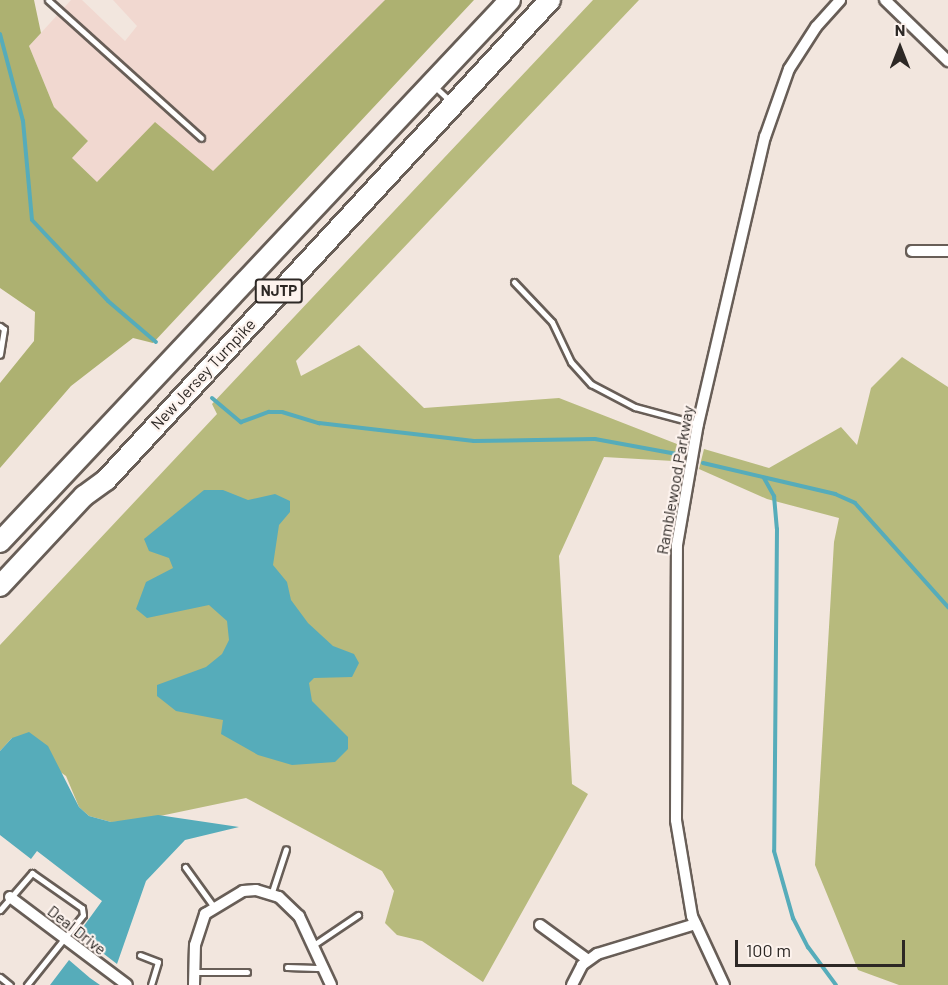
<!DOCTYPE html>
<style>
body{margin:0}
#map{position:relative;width:948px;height:985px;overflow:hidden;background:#f2e6de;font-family:Barlow,sans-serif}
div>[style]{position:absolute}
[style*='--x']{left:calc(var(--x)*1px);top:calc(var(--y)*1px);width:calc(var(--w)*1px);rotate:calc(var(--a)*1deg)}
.industrial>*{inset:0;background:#f1d8d0}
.green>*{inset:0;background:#b7ba7d}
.forest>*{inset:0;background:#adb171}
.water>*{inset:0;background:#56acba}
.stream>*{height:4px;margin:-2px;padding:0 2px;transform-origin:2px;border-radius:2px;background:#56acba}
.roads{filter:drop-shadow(2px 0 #685e57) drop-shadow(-2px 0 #685e57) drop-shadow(0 2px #685e57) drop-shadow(0 -2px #685e57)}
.lane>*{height:5px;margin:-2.5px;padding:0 2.5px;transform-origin:2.5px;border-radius:2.5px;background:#fff}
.street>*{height:10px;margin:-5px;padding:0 5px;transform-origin:5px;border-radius:5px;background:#fff}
.highway>*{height:20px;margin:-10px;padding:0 10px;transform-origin:10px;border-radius:10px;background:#fff}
span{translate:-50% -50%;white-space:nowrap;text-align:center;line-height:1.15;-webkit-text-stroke:4.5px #fdf3ee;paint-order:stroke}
.shield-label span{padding:2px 4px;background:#fdf3ee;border:2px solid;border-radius:4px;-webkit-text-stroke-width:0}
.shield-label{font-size:15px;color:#2d2825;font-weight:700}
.street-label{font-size:16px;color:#2d2825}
.north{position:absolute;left:870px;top:18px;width:60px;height:60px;-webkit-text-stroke:4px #fdf3ee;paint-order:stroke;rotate:0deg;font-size:16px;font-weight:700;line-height:24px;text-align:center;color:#2d2825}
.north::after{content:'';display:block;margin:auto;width:21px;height:27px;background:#2d2825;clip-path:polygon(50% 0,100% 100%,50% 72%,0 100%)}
.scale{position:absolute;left:735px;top:940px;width:170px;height:27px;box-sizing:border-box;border:3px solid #2d2825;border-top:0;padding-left:8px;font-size:18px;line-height:21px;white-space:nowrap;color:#2d2825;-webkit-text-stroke:4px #fdf3ee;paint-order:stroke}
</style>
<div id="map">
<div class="industrial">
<div style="clip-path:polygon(71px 0,82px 0,125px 41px,137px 26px,113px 0,385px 0,213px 171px,97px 182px,72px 158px,88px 141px,54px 107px,29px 46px)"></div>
</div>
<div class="green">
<div style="clip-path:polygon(593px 0,639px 0,296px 361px,301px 376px,359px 345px,424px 408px,559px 398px,677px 444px,673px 461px,604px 457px,559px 556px,572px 784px,588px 794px,483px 982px,422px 941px,397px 935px,385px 923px,394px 891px,382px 871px,246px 798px,136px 821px,111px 822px,89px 816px,79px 807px,66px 776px,12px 738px,0 751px,0 645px,217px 414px,212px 404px)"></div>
<div style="clip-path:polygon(902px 357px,948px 387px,948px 985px,899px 985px,858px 970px,815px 865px,834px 542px,839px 518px,767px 499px,699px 469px,704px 449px,769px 468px,841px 427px,857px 445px,871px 388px)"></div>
</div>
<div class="forest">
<div style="clip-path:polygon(0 0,34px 0,41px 33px,29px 46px,54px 107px,88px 141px,72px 158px,97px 182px,155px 122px,213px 171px,385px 0,474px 0,153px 343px,133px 338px,71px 386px,0 468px,0 383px,34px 341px,35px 312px,0 288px)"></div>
</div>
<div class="water">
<div style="clip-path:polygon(204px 490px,223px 490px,248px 500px,275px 494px,290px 501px,290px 512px,279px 525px,273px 565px,287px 582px,291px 600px,308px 623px,333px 646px,354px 654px,359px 663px,352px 677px,314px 678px,309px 683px,312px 701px,348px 737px,348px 749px,335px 762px,292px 765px,258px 755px,221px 734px,223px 720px,176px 711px,157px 696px,157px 685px,206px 667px,222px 654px,229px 640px,227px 621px,209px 605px,147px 618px,136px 609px,146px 582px,173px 568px,169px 558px,149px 551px,144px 539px)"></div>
<div style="clip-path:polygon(29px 732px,48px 746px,79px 807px,89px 816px,111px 822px,158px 815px,239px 827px,185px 840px,146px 881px,117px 964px,78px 934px,102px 901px,37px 851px,31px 859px,0 835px,0 751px,12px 738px)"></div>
<div style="clip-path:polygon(69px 960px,90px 978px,100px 985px,50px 985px)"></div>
</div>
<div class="stream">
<div style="--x:0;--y:34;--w:90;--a:75.2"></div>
<div style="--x:23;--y:121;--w:99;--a:84.8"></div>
<div style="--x:32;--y:220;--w:111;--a:46.8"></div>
<div style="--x:108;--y:301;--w:63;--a:40.5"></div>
<div style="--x:212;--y:398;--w:38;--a:40"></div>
<div style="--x:241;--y:422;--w:30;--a:-20"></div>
<div style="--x:269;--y:412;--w:13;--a:0"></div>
<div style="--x:282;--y:412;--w:39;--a:17"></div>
<div style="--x:319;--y:423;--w:156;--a:6.6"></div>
<div style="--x:474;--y:441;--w:121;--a:-0.9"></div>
<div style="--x:595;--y:439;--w:83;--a:10.4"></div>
<div style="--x:703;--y:463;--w:136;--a:13.2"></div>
<div style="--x:835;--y:494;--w:22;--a:24"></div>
<div style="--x:855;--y:503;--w:140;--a:48.2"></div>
<div style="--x:764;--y:478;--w:21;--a:61"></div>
<div style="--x:774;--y:496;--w:33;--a:85"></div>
<div style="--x:777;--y:529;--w:322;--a:90.5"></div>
<div style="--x:774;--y:851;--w:70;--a:74.2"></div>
<div style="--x:793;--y:918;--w:33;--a:63"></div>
<div style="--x:808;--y:947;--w:47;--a:53.6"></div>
</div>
<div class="roads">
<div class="lane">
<div style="--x:48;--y:0;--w:206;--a:42"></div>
<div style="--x:434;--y:86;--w:23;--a:43"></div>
<div style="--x:514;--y:282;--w:55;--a:46.5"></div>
<div style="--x:552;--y:322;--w:44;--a:64.6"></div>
<div style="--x:571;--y:362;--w:30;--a:48"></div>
<div style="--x:591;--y:384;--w:50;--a:27.6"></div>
<div style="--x:635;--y:407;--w:65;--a:15.1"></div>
<div style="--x:0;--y:326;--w:5;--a:37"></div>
<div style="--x:4;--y:329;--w:26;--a:99"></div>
<div style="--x:185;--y:867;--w:49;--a:54.1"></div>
<div style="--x:271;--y:895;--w:48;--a:-71.9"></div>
<div style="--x:0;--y:910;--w:49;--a:-49.1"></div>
<div style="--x:32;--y:873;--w:61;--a:35"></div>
<div style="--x:82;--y:908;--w:7;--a:82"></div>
<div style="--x:83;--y:915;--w:90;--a:128.7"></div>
<div style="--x:315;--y:944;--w:52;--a:-34"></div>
<div style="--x:140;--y:955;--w:19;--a:21"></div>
<div style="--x:158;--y:962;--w:24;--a:107"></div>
<div style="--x:287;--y:967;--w:37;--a:2"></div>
<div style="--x:194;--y:972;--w:53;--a:0"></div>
<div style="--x:0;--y:977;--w:13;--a:39"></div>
</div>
<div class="street">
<div style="--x:885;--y:0;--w:88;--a:44.1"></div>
<div style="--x:912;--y:251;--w:36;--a:0"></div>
<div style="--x:10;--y:897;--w:146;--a:36.9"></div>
<div style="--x:540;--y:925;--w:59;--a:36.1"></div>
<div style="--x:194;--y:985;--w:40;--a:-88.6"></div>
<div style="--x:195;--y:945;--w:33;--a:-72"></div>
<div style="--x:205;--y:914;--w:44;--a:-31.2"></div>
<div style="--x:243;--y:891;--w:13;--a:-4"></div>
<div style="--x:256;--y:890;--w:24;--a:17"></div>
<div style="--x:279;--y:897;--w:28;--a:44"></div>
<div style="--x:299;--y:916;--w:76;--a:65.1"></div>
<div style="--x:572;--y:985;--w:22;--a:-63"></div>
<div style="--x:582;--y:965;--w:19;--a:-36"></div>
<div style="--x:597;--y:954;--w:103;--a:-16.9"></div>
<div style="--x:724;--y:985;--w:76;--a:-114.9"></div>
<div style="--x:692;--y:916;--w:97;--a:-99.5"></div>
<div style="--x:676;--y:820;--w:275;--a:-89.8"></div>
<div style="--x:677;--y:545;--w:123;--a:-80.2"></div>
<div style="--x:698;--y:424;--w:295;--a:-76.9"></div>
<div style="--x:765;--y:137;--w:72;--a:-70.6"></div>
<div style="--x:789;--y:69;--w:50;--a:-57.3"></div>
<div style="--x:816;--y:27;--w:36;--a:-48"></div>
</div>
<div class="highway">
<div style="--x:0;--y:542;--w:744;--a:-46.74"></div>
<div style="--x:0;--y:586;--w:123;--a:-47"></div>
<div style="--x:84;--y:496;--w:27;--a:-36"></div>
<div style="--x:106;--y:480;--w:654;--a:-47.23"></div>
</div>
</div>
<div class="shield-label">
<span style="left:279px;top:291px">NJTP</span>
</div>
<div class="street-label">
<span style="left:203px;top:374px;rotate:-47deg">New Jersey Turnpike</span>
<span style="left:675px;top:480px;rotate:-80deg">Ramblewood Parkway</span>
<span style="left:77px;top:930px;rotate:38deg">Deal Drive</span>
</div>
<div class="north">N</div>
<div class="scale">100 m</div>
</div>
